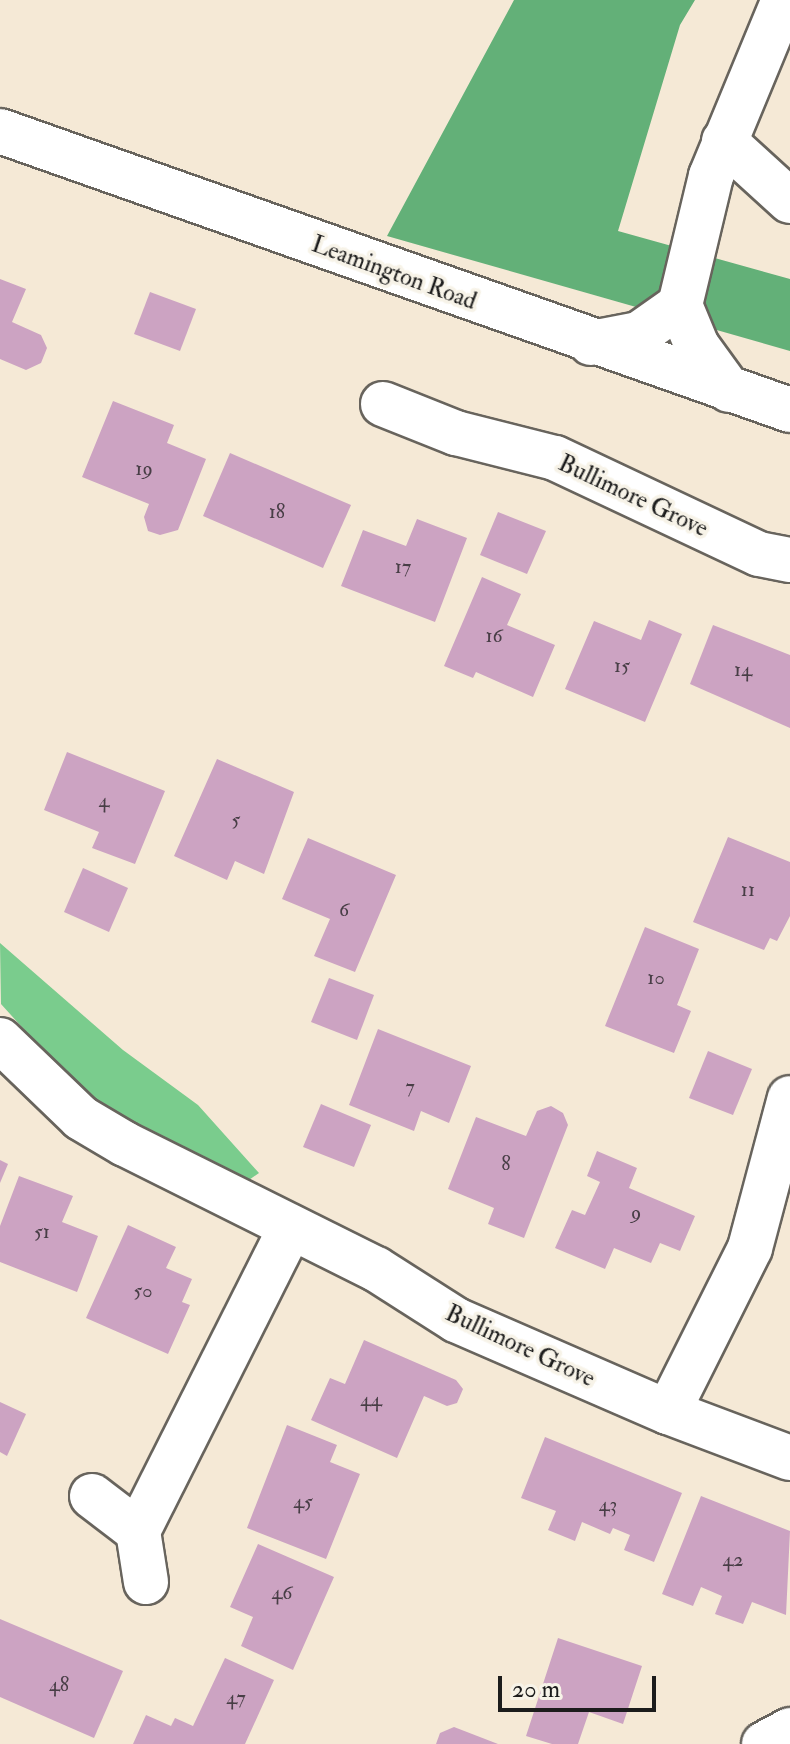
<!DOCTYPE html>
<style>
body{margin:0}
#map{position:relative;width:790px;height:1744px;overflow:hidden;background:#f5e9d6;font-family:"IM FELL Double Pica",serif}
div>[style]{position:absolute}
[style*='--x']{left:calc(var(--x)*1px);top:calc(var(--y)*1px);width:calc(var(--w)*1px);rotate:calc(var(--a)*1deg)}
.green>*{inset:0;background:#7acc8d}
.forest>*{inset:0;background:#63b078}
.building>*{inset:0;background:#cca3c2}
.roads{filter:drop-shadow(2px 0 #68645d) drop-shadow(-2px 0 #68645d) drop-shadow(0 2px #68645d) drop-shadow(0 -2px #68645d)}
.minor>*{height:44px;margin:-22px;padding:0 22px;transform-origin:22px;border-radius:22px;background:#fff}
.major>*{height:44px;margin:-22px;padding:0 22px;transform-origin:22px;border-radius:22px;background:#fff}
span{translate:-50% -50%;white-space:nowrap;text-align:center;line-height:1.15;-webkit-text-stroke:7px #f7f3e8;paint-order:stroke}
.number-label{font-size:20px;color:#483e46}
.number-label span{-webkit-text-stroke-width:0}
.street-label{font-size:24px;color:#1c1c1c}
.scale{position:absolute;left:498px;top:1676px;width:158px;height:36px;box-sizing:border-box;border:4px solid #1c1c1c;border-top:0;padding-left:10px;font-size:24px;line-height:28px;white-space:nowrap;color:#1c1c1c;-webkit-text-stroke:6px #f7f3e8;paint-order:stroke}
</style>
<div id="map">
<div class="green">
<div style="clip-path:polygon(0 943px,123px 1050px,198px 1105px,259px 1173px,246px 1182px,97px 1110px,1px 1004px)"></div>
</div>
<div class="forest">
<div style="clip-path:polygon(514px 0,695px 0,680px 25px,618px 231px,790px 279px,790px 351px,387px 236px)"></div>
</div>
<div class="building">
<div style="clip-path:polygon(0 279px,26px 289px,12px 322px,41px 335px,47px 348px,41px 363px,26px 370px,0 359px)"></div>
<div style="clip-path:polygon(150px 292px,196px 309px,180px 351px,134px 334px)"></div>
<div style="clip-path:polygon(113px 401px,174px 425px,167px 443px,206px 459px,178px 530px,160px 535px,148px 531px,144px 517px,149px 504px,82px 477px)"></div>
<div style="clip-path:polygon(230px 453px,351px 505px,323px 568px,203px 516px)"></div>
<div style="clip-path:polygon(498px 512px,546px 531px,527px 574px,480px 555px)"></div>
<div style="clip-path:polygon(417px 519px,467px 538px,435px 622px,341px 586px,363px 530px,406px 546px)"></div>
<div style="clip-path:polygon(482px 577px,521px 594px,507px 625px,555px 645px,533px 697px,476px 672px,473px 678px,444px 666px)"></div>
<div style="clip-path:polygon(649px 620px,682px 634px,645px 722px,565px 689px,594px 621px,641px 640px)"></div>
<div style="clip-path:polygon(713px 625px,790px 655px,790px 728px,690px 684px)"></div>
<div style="clip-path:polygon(67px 752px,165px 791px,135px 864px,92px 848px,99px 832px,44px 810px)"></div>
<div style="clip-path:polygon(217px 759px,294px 792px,264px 874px,235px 861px,227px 880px,174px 856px)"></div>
<div style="clip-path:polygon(728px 837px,790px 862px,790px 916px,777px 941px,770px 938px,764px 950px,693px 922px)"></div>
<div style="clip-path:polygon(308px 838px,396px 875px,355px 972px,314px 956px,330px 919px,282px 899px)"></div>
<div style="clip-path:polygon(83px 868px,128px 888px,109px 932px,64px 912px)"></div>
<div style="clip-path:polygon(645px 927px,699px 949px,677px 1005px,691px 1011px,674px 1053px,605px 1026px)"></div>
<div style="clip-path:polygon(329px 978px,374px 995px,357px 1040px,311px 1022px)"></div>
<div style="clip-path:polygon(378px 1029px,471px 1066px,449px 1123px,421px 1111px,414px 1131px,349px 1105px)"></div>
<div style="clip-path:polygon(708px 1051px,752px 1069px,733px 1115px,689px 1098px)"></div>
<div style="clip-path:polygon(321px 1104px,371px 1125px,354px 1167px,303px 1147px)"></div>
<div style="clip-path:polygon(551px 1106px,563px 1113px,568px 1125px,524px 1238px,488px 1224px,494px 1208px,448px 1189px,476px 1117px,526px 1136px,537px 1111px)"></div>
<div style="clip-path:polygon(597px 1151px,637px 1168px,629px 1188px,695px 1216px,680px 1251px,660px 1243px,651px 1263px,614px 1248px,605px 1269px,555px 1248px,572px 1210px,585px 1215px,600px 1182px,587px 1176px)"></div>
<div style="clip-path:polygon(0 1160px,8px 1164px,0 1183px)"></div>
<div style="clip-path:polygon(19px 1176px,73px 1196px,62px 1222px,98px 1236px,77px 1292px,0 1262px,0 1226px)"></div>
<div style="clip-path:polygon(128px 1225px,176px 1247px,166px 1268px,192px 1279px,182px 1302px,190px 1305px,168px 1354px,86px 1318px)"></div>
<div style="clip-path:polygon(364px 1340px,456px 1380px,463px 1389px,457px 1403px,447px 1406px,424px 1396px,397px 1458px,311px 1420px,330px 1378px,345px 1384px)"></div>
<div style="clip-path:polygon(0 1402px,26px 1414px,7px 1456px,0 1452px)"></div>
<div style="clip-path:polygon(287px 1425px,337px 1445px,330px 1462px,360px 1474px,326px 1559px,247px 1528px)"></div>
<div style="clip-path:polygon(545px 1437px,682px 1493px,654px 1562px,624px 1550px,630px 1535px,613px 1528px,610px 1534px,582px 1522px,575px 1541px,548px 1530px,556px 1511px,521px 1498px)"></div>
<div style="clip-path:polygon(701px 1496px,790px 1531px,786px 1615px,752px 1602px,743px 1624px,715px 1614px,722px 1596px,701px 1587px,693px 1606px,662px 1594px)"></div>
<div style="clip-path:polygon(258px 1544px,334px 1577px,293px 1670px,241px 1646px,253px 1617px,230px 1607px)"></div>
<div style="clip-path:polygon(0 1619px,123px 1671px,94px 1738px,0 1697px)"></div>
<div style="clip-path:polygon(558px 1638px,642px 1666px,623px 1724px,589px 1712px,578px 1744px,552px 1744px,526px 1736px)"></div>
<div style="clip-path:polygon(225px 1658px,274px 1680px,245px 1744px,133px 1744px,146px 1715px,171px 1726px,175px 1718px,193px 1726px)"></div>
<div style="clip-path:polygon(454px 1727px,498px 1744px,436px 1744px,440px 1733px)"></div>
</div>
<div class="roads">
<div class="minor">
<div style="--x:724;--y:141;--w:89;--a:42.3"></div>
<div style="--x:680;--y:305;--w:133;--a:-76.5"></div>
<div style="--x:711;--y:176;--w:191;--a:-67.5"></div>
<div style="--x:680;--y:305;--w:44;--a:67.5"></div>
<div style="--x:697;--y:346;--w:54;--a:54"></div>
<div style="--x:591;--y:343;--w:49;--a:-10.6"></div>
<div style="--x:639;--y:334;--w:50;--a:-35.3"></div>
<div style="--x:383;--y:404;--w:79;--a:21.7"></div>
<div style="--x:456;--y:433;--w:102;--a:14.2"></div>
<div style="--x:555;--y:458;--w:225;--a:25.2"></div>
<div style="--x:759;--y:554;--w:32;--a:11"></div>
<div style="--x:0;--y:1040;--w:112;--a:43.9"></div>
<div style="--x:81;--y:1118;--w:51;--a:30.6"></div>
<div style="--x:125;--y:1144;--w:280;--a:26.5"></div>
<div style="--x:376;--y:1269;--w:95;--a:32.5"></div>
<div style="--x:456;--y:1320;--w:231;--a:23.5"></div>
<div style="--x:668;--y:1412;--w:183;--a:-63.4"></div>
<div style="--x:750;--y:1248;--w:155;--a:-75.1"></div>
<div style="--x:668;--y:1412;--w:130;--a:20.7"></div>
<div style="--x:92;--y:1496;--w:58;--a:37.3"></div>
<div style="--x:146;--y:1582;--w:52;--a:-98.9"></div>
<div style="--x:138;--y:1531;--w:340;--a:-63.3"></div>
<div style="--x:764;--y:1744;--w:30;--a:-28"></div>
</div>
<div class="major">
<div style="--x:0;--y:131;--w:838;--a:19.45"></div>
</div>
</div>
<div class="number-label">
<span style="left:144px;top:468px">19</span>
<span style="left:277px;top:511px">18</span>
<span style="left:403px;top:566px">17</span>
<span style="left:494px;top:635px">16</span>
<span style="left:622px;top:665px">15</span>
<span style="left:743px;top:669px">14</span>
<span style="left:104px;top:800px">4</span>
<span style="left:236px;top:819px">5</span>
<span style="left:748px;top:889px">11</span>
<span style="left:344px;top:909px">6</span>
<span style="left:656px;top:977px">10</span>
<span style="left:410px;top:1086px">7</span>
<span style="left:506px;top:1163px">8</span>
<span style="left:636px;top:1212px">9</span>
<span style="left:42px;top:1231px">51</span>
<span style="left:143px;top:1290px">50</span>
<span style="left:371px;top:1399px">44</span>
<span style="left:303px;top:1501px">45</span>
<span style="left:608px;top:1504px">43</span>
<span style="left:733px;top:1559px">42</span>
<span style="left:282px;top:1592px">46</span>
<span style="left:59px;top:1684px">48</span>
<span style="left:236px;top:1697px">47</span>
</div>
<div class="street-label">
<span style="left:394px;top:273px;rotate:20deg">Leamington Road</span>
<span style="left:633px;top:496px;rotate:25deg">Bullimore Grove</span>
<span style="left:520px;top:1346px;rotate:25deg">Bullimore Grove</span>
</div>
<div class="scale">20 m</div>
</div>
